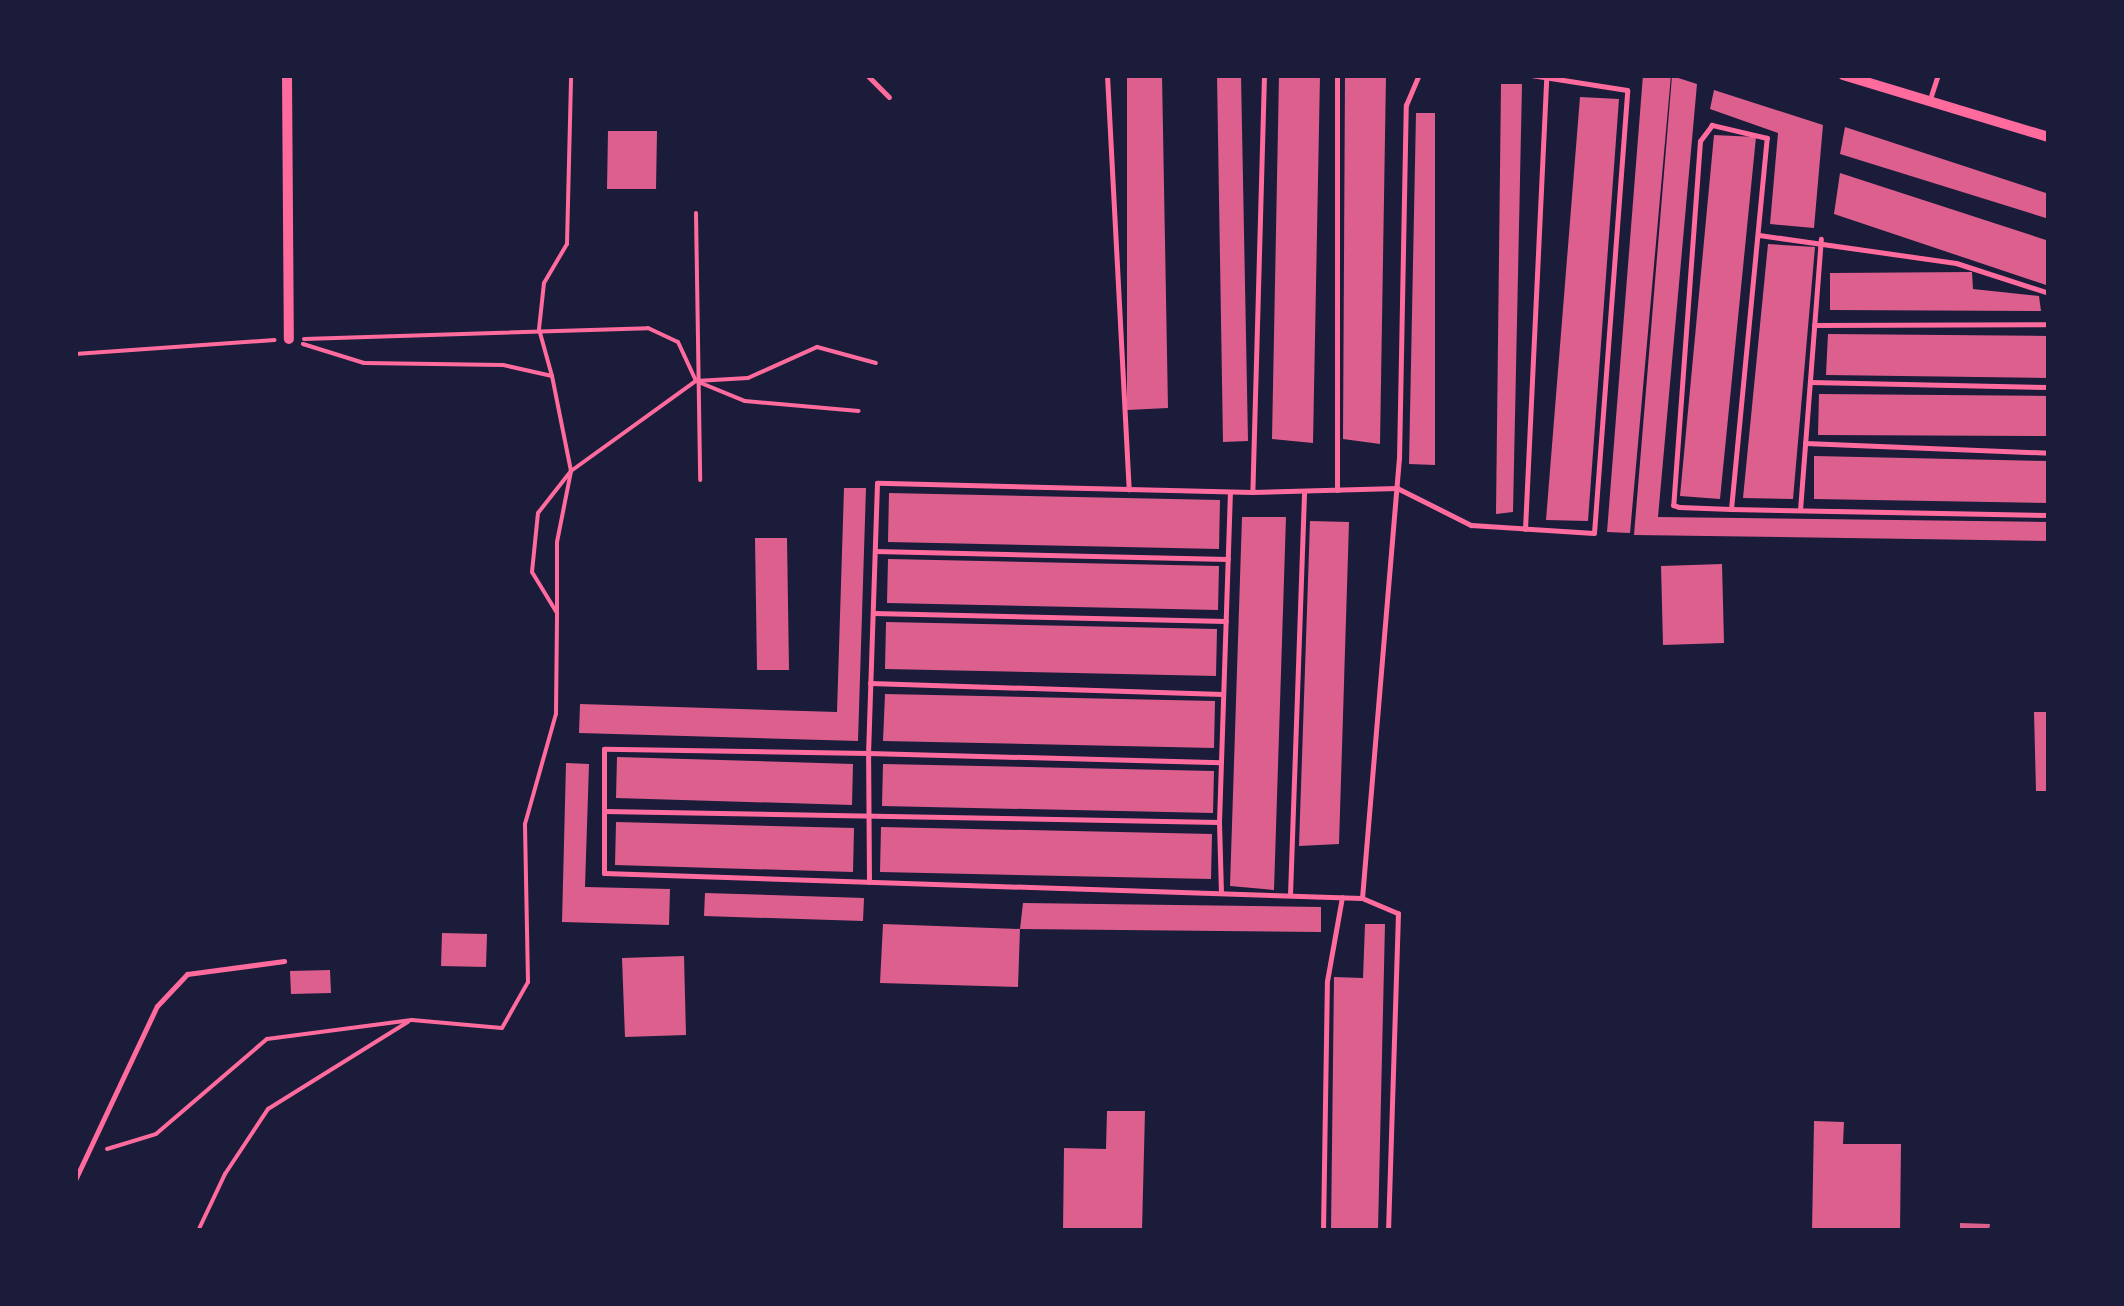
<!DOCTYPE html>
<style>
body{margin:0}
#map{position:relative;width:2124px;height:1306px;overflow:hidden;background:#1b1b3a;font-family:Georgia,serif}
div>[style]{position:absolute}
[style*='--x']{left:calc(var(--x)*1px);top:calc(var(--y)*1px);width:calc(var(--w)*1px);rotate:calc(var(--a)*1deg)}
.building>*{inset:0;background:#dd5f8e}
.path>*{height:4px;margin:-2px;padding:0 2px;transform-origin:2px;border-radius:2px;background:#ff6b9d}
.service>*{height:5px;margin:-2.5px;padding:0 2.5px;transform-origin:2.5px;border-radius:2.5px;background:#ff6b9d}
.minor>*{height:10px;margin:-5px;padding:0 5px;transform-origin:5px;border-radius:5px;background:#ff6b9d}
span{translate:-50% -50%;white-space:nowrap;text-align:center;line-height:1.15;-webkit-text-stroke:9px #1b1b3a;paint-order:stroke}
.frame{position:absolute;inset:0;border:78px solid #1b1b3a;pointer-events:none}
</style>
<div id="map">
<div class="building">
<div style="clip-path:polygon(1127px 75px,1162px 75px,1168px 408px,1127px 410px)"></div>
<div style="clip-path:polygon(1217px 75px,1241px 75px,1248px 441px,1223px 442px)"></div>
<div style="clip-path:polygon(1279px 75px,1320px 75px,1313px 443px,1272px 439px)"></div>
<div style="clip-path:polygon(1345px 75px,1386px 75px,1380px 444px,1343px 439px)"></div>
<div style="clip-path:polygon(1643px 75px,1671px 75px,1630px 533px,1607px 532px)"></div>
<div style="clip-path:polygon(1672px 76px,1697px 84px,1658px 517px,2049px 522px,2049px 541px,1634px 535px)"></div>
<div style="clip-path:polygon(1501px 84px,1522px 84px,1513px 512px,1496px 514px)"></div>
<div style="clip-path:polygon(1714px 90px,1823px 125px,1814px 228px,1770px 224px,1778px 133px,1710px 109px)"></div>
<div style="clip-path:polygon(1580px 97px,1619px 99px,1588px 521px,1546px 520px)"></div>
<div style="clip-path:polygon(1416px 113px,1435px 113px,1435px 465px,1409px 464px)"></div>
<div style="clip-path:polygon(1845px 127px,2049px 194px,2049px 219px,1840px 154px)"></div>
<div style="clip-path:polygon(608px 131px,657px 131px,656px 189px,607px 189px)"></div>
<div style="clip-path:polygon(1714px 135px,1756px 137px,1720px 499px,1680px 496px)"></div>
<div style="clip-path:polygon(1840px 173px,2049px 241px,2049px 286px,1834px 214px)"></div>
<div style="clip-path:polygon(1768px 244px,1815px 247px,1793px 499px,1743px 498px)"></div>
<div style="clip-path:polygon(1972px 272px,1973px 289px,2039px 296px,2041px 311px,1830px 310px,1830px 273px)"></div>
<div style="clip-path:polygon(1828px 334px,2049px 336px,2049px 378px,1826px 375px)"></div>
<div style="clip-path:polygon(1819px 394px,2049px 396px,2049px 436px,1818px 435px)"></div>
<div style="clip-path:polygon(1814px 456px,2049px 461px,2049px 503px,1814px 499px)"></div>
<div style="clip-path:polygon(844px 488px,866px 488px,858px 741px,579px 733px,580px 704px,837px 712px)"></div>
<div style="clip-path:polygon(889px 493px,1220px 500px,1219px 549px,888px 542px)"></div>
<div style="clip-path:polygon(1242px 517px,1286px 517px,1274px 890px,1230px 886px)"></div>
<div style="clip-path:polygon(1310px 521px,1349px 522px,1339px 844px,1299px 846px)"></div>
<div style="clip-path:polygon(755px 538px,787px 538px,789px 670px,757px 670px)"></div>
<div style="clip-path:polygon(888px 559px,1219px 566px,1218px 610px,887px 603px)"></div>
<div style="clip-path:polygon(1722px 564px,1724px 643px,1663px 645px,1661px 566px)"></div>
<div style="clip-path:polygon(886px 622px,1217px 629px,1216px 676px,885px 669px)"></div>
<div style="clip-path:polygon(885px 694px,1215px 701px,1214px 748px,883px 741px)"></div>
<div style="clip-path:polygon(2034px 712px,2049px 712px,2049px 791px,2036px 791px)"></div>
<div style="clip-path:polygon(617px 757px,853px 764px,852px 805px,616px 798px)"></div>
<div style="clip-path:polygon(566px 763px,589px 764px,585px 887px,670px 889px,669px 925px,562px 922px)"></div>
<div style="clip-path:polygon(883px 764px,1214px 771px,1213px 813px,882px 806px)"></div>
<div style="clip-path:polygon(616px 822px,854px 828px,853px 872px,615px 865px)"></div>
<div style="clip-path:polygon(881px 827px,1212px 834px,1211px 879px,880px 872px)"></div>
<div style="clip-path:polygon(705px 893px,864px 898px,863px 921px,704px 916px)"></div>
<div style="clip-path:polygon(1023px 903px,1321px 907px,1321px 932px,1020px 929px,1018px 987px,880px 983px,883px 924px,1020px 929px)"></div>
<div style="clip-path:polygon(1365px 924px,1385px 924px,1378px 1231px,1331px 1231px,1334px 977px,1363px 978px)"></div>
<div style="clip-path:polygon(442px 933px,487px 934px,486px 967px,441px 966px)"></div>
<div style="clip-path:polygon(684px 956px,686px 1035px,625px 1037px,622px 958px)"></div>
<div style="clip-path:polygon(330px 970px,331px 993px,291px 994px,290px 971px)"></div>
<div style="clip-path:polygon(1107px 1111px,1145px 1111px,1142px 1231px,1063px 1231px,1064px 1148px,1106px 1149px)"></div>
<div style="clip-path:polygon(1814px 1121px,1844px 1122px,1843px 1144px,1901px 1144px,1900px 1231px,1812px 1231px)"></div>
<div style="clip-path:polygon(1960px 1223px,1990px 1224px,1989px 1231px,1960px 1231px)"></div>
</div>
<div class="path">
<div style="--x:696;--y:213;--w:267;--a:89.1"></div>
<div style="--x:304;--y:339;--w:344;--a:-1.8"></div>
<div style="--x:648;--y:328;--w:33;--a:25"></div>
<div style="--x:678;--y:342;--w:43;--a:65.2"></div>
<div style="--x:696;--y:381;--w:53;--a:22.2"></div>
<div style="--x:745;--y:401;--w:114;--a:5"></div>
<div style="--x:75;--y:354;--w:200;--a:-4"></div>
<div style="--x:552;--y:376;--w:49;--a:-105.5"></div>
<div style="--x:539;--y:329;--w:46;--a:-83.8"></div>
<div style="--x:544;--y:283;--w:45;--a:-59.5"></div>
<div style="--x:567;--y:244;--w:169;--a:-88.6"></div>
<div style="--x:557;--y:613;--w:71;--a:-90"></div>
<div style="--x:557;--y:542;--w:72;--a:-78.8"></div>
<div style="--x:571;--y:471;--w:154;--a:-35.8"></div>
<div style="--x:696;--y:381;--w:52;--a:-3.3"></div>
<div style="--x:748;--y:378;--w:76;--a:-24.2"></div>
<div style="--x:817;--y:347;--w:61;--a:15.2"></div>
<div style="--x:107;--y:1149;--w:51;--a:-17"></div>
<div style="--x:156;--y:1134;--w:146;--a:-40.6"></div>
<div style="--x:267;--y:1039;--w:146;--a:-7.5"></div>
<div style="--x:412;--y:1020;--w:90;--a:5.1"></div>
<div style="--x:502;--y:1028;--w:53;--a:-60.5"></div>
<div style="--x:528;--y:982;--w:158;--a:-91.1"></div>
<div style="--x:525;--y:824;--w:114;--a:-74.3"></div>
<div style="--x:556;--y:714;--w:101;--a:-89.4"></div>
<div style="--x:557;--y:613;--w:48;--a:-121.4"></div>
<div style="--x:532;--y:572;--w:59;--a:-84.2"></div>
<div style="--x:538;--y:513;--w:53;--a:-51.8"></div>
<div style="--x:571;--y:471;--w:97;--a:-101.3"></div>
<div style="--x:552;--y:376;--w:50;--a:-167.3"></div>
<div style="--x:503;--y:365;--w:139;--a:-179.2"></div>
<div style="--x:364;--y:363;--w:64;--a:-162.7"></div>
<div style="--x:198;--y:1231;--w:63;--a:-64.7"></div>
<div style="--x:225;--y:1174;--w:78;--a:-56.5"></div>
<div style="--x:268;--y:1109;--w:165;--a:-31.9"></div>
</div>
<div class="service">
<div style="--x:867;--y:75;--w:31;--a:45"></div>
<div style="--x:1107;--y:75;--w:415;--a:87"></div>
<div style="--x:1264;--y:75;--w:417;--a:91.6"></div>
<div style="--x:1252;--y:492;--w:375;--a:-178.6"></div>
<div style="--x:877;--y:483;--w:270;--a:91.9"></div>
<div style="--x:868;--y:753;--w:264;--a:-179.1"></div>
<div style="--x:604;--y:749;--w:124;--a:90"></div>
<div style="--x:604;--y:873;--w:758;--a:1.89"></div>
<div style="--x:1362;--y:898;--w:441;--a:-85.2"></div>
<div style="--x:1399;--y:459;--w:354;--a:-88.9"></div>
<div style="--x:1406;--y:105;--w:33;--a:-67"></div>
<div style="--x:1930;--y:99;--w:25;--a:-72"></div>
<div style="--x:1759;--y:235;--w:199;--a:8.1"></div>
<div style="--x:1956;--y:263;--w:98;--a:17.9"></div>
<div style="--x:1814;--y:325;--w:235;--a:-0.2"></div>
<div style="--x:1810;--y:382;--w:239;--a:1.2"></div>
<div style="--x:1805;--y:443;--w:244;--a:2.3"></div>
<div style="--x:1337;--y:490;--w:415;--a:-90"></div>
<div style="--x:1252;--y:492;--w:145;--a:-1.6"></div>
<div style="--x:1397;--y:488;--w:83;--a:26.6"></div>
<div style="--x:1471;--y:525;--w:123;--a:3.7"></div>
<div style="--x:1594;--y:533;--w:444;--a:-85.7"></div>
<div style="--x:1627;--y:90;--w:97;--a:-171.1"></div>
<div style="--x:1731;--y:509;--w:373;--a:-84.5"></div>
<div style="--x:1767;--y:138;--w:57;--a:-166.7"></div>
<div style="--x:1712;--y:125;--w:20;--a:127"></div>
<div style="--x:1700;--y:141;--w:365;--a:94.2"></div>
<div style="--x:1673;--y:505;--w:6;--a:18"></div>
<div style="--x:1679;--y:507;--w:52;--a:2.2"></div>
<div style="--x:1731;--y:509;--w:318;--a:1.1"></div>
<div style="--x:1800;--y:510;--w:272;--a:-85.6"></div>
<div style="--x:1525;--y:529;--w:452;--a:-87.3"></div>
<div style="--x:875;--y:551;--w:353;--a:1.3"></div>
<div style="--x:873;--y:613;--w:353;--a:1.3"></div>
<div style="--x:870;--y:683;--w:353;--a:1.8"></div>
<div style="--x:604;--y:811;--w:615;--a:1.02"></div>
<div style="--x:1219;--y:822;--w:71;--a:88.4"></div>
<div style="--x:1219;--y:822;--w:330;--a:-88.1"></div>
<div style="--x:869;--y:882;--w:129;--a:-90.4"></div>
<div style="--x:868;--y:753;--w:353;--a:1.5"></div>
<div style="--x:1290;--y:895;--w:404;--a:-88"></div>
<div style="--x:1362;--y:898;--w:39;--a:23"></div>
<div style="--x:1398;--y:913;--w:318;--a:91.8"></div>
<div style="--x:75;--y:1180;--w:192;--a:-64.8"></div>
<div style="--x:157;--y:1006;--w:44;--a:-46.8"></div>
<div style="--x:187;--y:974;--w:98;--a:-7.6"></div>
<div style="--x:1323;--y:1231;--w:250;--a:-89.1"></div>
<div style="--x:1327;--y:981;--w:85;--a:-79.9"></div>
</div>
<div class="minor">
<div style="--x:287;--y:75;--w:264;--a:89.6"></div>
<div style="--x:1843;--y:75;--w:215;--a:16.8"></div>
</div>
<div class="frame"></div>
</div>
